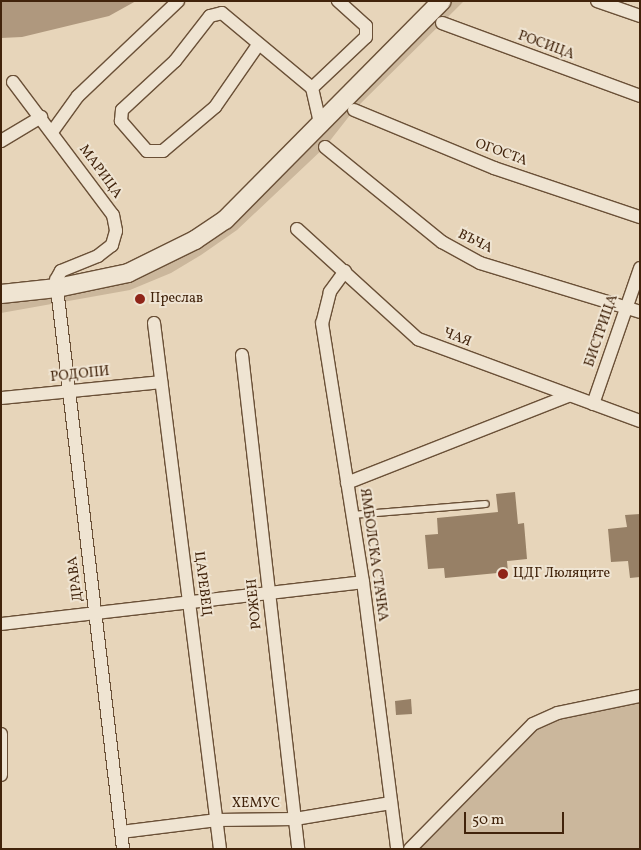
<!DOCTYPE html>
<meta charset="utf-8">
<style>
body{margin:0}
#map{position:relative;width:641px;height:850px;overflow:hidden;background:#e7d5ba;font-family:Vollkorn,serif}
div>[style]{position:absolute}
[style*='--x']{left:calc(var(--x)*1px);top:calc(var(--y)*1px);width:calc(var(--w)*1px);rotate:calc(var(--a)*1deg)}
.green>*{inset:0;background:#cbb79c}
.water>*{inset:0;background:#af987e}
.building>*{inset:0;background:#978066}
.roads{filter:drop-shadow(1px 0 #6a5037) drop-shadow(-1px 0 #6a5037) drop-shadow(0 1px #6a5037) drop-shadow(0 -1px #6a5037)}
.lane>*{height:6px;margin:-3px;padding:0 3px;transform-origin:3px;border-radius:3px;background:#efe4d2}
.street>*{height:12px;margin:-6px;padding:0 6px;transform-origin:6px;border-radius:6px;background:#efe4d2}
.secondary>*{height:18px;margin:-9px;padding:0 9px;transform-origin:9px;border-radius:9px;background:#efe4d2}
.dots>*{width:14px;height:14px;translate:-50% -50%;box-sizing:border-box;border:2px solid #efe4d2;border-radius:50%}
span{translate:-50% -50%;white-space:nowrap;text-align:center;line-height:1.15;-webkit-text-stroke:4px #efe4d2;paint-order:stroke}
.street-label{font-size:14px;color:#41230b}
.poi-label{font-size:14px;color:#41230b}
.left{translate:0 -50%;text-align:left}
.frame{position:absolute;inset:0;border:2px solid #41230b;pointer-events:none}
.scale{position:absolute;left:464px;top:812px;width:100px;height:22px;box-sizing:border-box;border:2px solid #41230b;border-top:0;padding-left:6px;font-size:15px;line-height:18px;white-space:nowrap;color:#41230b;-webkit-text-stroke:4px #efe4d2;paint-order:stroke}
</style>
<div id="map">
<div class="green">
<div style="clip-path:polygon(442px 1px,464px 1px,354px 110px,325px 147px,237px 230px,201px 255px,171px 273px,130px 290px,1px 313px,1px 294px,128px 273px,195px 240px)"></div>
<div style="clip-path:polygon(640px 696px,640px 849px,410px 849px,533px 724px)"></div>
</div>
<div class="water">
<div style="clip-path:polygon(1px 1px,136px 1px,109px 16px,22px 37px,1px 38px)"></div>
</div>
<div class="building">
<div style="clip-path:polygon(515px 492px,518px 524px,524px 523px,527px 559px,507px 561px,508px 572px,445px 578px,444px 568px,428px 569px,425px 535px,438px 534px,437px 518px,498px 512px,496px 494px)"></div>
<div style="clip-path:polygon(640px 514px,640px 577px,630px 578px,628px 561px,611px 562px,608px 529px,627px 527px,625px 515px)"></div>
<div style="clip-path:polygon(411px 699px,412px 714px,396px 715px,395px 701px)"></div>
</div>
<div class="roads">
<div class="lane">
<div style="--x:352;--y:515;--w:134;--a:-4.7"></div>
</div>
<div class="street">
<div style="--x:597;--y:1;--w:46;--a:19.2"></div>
<div style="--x:442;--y:23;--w:211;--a:20.2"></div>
<div style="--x:258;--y:45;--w:75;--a:124.7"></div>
<div style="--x:215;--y:107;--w:68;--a:139.8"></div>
<div style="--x:163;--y:151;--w:16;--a:180"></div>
<div style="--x:147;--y:151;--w:40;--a:-131"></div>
<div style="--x:121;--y:121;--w:11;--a:-85"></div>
<div style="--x:122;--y:110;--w:72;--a:-42.8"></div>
<div style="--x:175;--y:61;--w:57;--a:-52.1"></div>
<div style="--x:210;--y:16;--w:12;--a:-14"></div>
<div style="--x:222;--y:13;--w:117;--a:39.8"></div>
<div style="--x:312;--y:88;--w:36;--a:77"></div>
<div style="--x:13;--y:82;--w:166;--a:53.1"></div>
<div style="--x:113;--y:215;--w:16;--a:79"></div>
<div style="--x:116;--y:231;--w:15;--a:106"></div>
<div style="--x:112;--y:245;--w:18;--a:142"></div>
<div style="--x:98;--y:256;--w:40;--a:158"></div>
<div style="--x:61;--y:271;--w:10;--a:119"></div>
<div style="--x:56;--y:280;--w:573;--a:83.28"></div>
<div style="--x:312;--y:88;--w:74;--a:-43.4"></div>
<div style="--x:366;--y:37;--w:11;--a:-90"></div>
<div style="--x:366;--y:26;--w:38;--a:-138"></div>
<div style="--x:354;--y:110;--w:152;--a:22.5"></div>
<div style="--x:494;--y:168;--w:154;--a:18.6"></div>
<div style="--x:52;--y:132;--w:44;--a:-54.2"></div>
<div style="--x:78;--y:96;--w:138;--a:-43.5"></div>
<div style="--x:1;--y:141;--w:47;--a:-31"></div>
<div style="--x:325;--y:147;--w:151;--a:39.1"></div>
<div style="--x:442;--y:242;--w:43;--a:28.9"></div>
<div style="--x:480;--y:263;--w:167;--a:17"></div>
<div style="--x:297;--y:229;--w:164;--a:42.3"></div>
<div style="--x:418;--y:339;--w:237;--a:20.3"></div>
<div style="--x:345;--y:271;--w:26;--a:126"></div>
<div style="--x:330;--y:292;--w:32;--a:104"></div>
<div style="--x:322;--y:323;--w:262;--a:81"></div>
<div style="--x:363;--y:582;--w:269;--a:82.7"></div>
<div style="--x:154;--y:323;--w:530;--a:82.85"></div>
<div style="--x:242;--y:355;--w:497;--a:83.5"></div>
<div style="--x:1;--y:398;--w:161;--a:-5.7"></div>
<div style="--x:593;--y:404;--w:144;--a:-70.9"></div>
<div style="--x:347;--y:483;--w:238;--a:-21.5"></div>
<div style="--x:1;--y:624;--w:364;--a:-6.6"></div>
<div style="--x:1;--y:734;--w:41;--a:90"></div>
<div style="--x:121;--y:832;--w:97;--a:-7.1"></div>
<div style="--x:217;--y:820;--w:78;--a:-0.7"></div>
<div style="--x:295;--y:819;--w:97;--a:-9.5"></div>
<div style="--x:410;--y:849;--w:175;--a:-45.5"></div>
<div style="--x:533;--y:724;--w:27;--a:-24"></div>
<div style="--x:558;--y:713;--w:84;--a:-11.7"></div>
</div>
<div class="secondary">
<div style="--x:1;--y:294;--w:56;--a:-6.1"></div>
<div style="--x:57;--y:288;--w:73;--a:-11.9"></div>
<div style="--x:128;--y:273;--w:75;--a:-26.2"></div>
<div style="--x:195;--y:240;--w:36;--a:-34"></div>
<div style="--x:225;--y:220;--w:308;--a:-45.3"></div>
</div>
</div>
<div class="dots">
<div style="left:140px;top:299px;background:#8f2418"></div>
<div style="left:503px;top:574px;background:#8f2418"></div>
</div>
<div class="street-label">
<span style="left:546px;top:46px;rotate:20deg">РОСИЦА</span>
<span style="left:501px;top:153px;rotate:20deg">ОГОСТА</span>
<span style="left:100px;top:172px;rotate:54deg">МАРИЦА</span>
<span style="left:475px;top:242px;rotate:26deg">ВЪЧА</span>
<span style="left:602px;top:331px;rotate:-71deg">БИСТРИЦА</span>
<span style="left:457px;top:338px;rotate:21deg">ЧАЯ</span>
<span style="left:80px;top:375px;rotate:-6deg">РОДОПИ</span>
<span style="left:373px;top:555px;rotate:82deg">ЯМБОЛСКА СТАЧКА</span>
<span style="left:76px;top:579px;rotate:-97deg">ДРАВА</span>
<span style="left:202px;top:584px;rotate:83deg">ЦАРЕВЕЦ</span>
<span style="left:255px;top:604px;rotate:-96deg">РОЖЕН</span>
<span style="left:256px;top:804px">ХЕМУС</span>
</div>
<div class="poi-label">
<span class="left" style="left:150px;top:299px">Преслав</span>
<span class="left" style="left:513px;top:574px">ЦДГ Люляците</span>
</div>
<div class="frame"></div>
<div class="scale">50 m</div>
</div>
